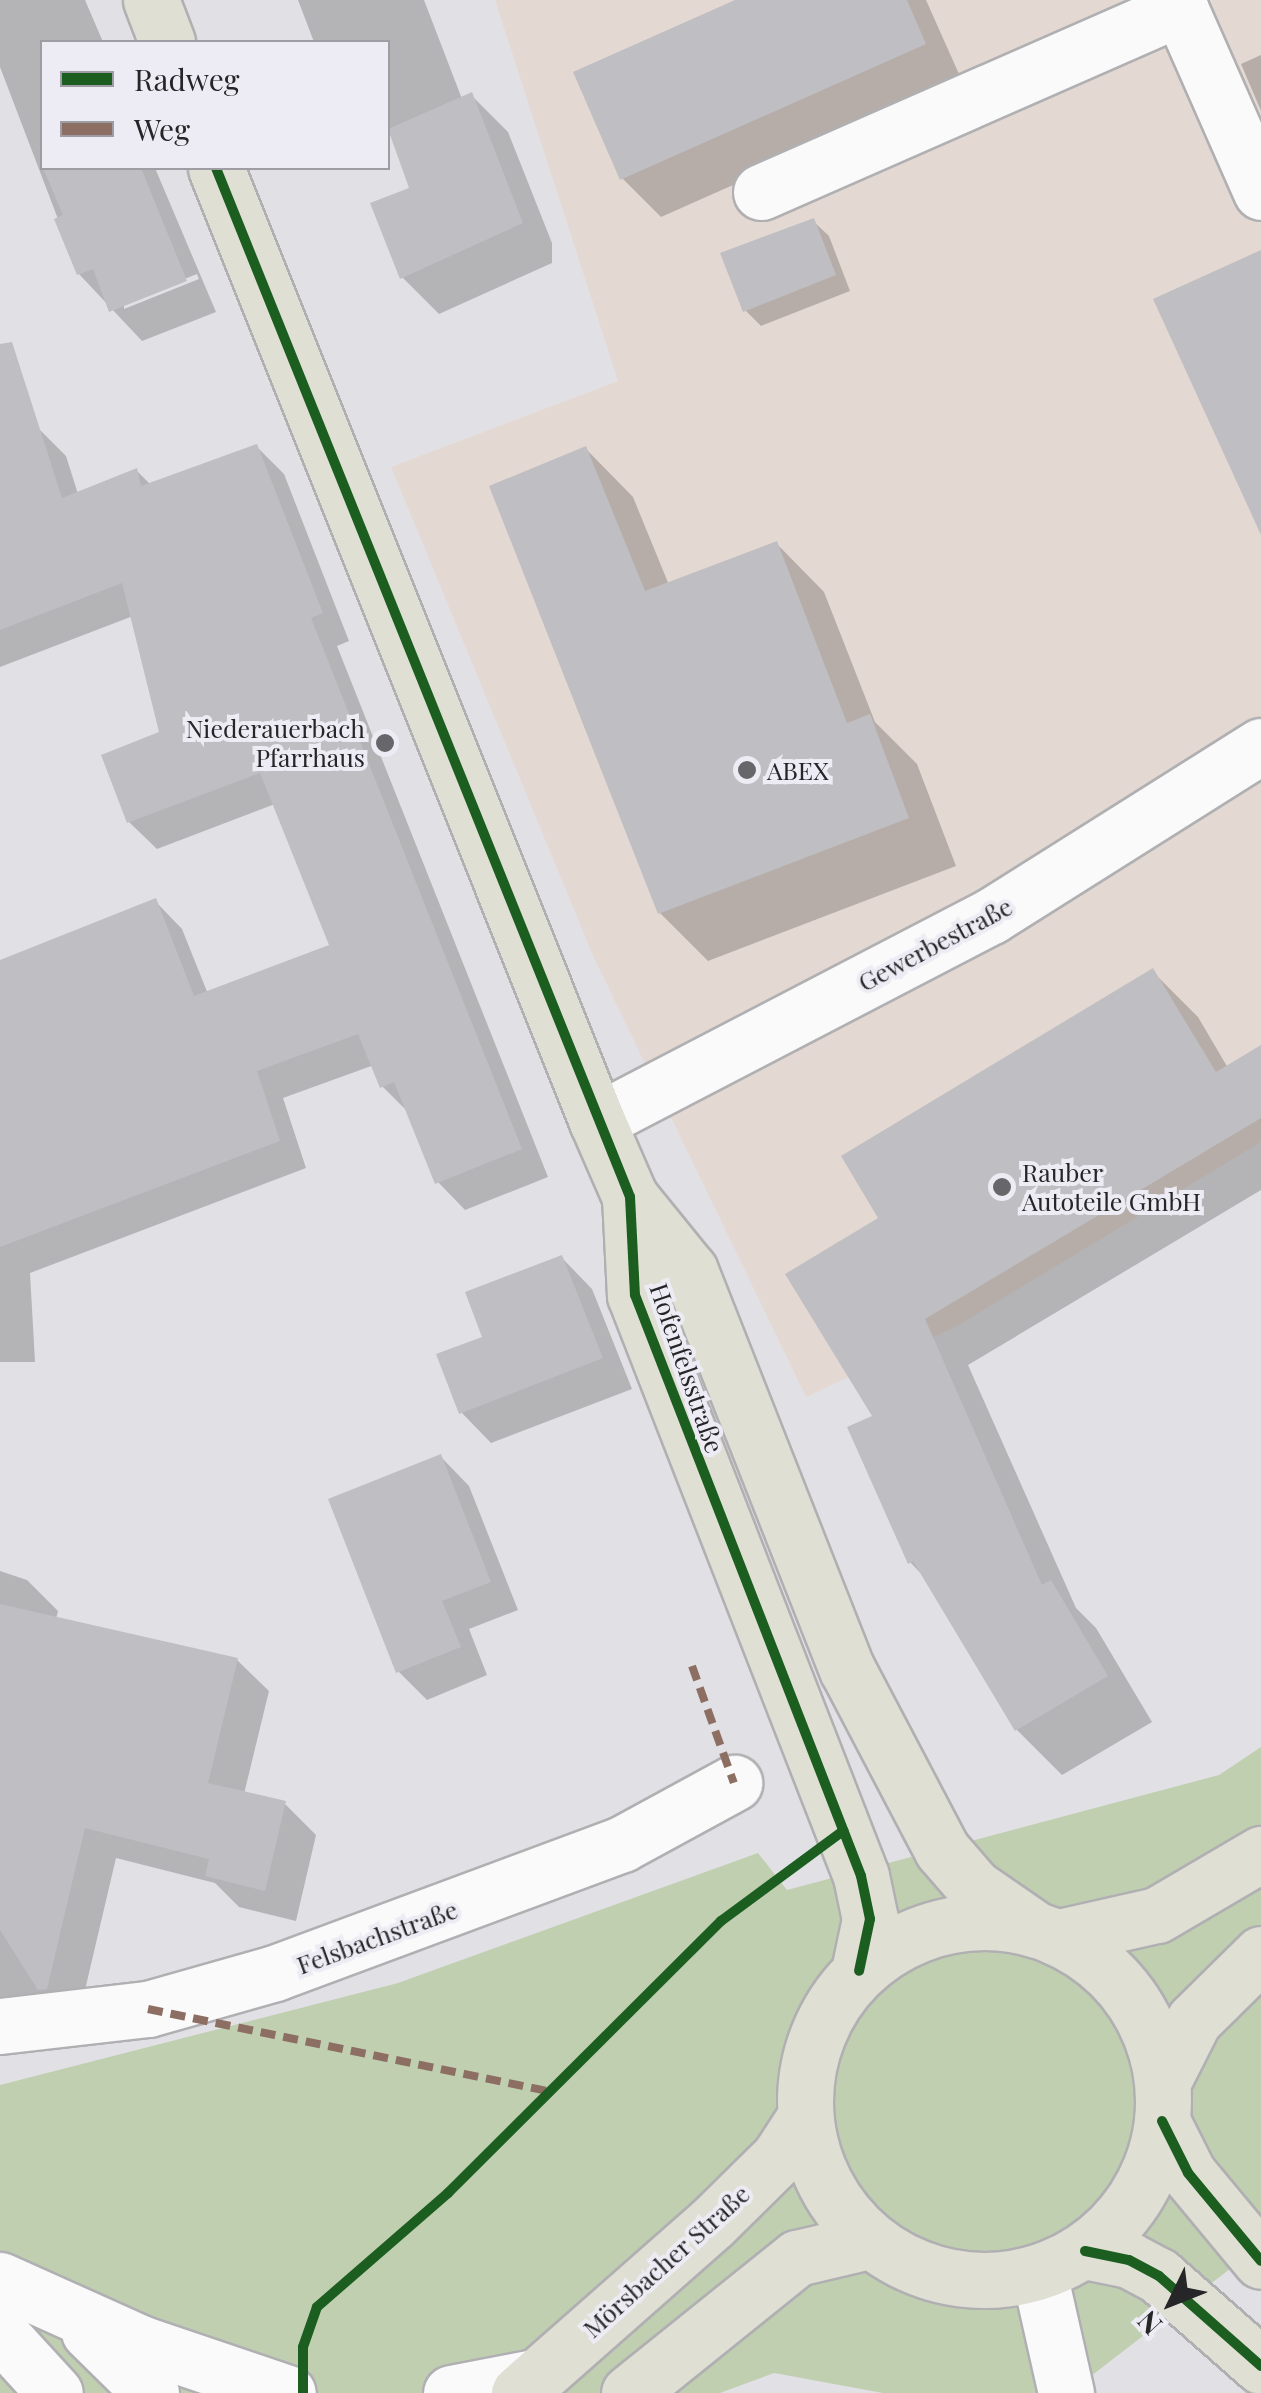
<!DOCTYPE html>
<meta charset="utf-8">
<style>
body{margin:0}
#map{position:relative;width:1261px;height:2393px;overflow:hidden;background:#e1e1e5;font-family:"Playfair Display",serif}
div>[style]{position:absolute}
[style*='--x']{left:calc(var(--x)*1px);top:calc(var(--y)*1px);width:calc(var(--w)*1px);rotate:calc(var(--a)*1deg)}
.commercial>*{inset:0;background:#e4d9d2}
.green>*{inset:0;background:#c1cfb1}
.shadow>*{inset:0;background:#0003}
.building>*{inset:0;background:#bfbec2}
.roads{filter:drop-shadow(2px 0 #b0b0b3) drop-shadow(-2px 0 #b0b0b3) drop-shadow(0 2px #b0b0b3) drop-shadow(0 -2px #b0b0b3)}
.minor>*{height:55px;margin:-27.5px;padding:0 27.5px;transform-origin:27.5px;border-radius:27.5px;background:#fafafb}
.major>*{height:55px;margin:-27.5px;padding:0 27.5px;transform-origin:27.5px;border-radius:27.5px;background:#e0dfd4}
.major>.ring{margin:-27.5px;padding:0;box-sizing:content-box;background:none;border:55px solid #e0dfd4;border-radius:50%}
.quiet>*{height:8px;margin-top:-4px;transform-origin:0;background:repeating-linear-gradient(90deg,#8d6e63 0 15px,transparent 0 23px)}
.cycleway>*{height:10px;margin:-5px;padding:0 5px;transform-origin:5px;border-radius:5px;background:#1b5e20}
.dots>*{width:28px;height:28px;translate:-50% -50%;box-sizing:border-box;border:5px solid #edecf4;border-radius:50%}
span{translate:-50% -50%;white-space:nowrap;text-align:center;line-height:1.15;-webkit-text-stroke:8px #edecf4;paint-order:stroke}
.poi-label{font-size:25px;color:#262629}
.right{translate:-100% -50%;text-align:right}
.left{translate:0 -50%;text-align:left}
.street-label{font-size:25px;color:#262629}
.legend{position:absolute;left:40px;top:40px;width:350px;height:130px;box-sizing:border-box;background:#edecf4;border:2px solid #9d9da3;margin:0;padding:12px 18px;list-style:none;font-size:30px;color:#262629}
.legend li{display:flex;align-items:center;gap:20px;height:50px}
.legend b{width:50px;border:2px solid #9d9da3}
.north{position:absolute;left:1121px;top:2253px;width:100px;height:100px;-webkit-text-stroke:8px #edecf4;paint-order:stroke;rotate:227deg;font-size:28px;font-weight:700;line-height:40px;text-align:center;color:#262629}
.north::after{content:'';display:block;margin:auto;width:35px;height:45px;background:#262629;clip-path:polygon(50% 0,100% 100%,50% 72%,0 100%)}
</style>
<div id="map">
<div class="commercial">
<div style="clip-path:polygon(495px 0,1261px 0,1261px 1142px,957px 1326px,806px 1397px,594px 958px,391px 467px,618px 381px)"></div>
</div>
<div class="green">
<div style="clip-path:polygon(1261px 1747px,1261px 2245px,1069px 2393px,883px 2393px,774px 2373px,720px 2393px,0 2393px,0 2085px,398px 1983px,758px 1853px,787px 1890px,1219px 1775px)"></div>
</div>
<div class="shadow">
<div style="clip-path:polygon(evenodd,0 0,85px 0,103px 42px,42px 42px,42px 168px,155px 168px,216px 312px,142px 341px,79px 274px,0 67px,0 0,197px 274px,199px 279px,124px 309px,124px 303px,197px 274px)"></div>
<div style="clip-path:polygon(298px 0,424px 0,462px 99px,471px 95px,508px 132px,552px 243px,552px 263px,439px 314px,402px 277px,412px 190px,388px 129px,388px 42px,314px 42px)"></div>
<div style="clip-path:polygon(741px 0,926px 0,963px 83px,661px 217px,622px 178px)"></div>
<div style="clip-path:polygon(1261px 55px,1261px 111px,1241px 64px)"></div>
<div style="clip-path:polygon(813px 221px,829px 236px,850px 291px,761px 326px,745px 310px)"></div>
<div style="clip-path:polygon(0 364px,38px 428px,66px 456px,78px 494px,137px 471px,151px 485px,256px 446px,284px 474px,349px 641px,337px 646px,548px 1177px,465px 1210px,438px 1182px,410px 1114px,382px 1086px,374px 1065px,283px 1098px,306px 1168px,30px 1273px,35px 1362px,0 1362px,0 962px,155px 901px,182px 929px,208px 994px,332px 947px,275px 804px,157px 849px,129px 822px,162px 733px,133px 616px,0 667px)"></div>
<div style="clip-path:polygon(586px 449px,633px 497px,669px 585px,777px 544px,824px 592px,875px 722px,917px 764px,956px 866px,708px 961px,660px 913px)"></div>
<div style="clip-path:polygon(1152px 971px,1198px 1017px,1228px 1068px,1261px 1048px,1261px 1190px,968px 1365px,1076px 1608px,1096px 1628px,1152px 1722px,1062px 1775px,1017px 1730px,928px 1581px,910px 1562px,875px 1417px,881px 1219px)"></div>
<div style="clip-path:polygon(562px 1258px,592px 1289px,632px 1389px,491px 1443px,461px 1412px,485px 1339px)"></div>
<div style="clip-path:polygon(441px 1457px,469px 1486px,518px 1610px,469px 1629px,487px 1675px,427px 1700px,398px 1671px)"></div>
<div style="clip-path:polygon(0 1571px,27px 1580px,58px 1611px,56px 1619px,237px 1660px,269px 1691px,244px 1794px,285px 1804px,316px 1835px,296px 1921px,239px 1907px,215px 1883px,116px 1858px,85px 1990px,0 2008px)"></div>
</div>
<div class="building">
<div style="clip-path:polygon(735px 0,907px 0,926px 44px,620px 180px,573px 72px)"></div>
<div style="clip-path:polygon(472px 92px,523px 223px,400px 279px,370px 203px,409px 188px,388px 129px)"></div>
<div style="clip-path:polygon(43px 168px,141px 168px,187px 281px,109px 312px,93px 269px,77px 275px,54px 219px,63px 215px)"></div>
<div style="clip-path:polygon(814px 218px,836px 275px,743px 312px,720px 253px)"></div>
<div style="clip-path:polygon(1261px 250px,1261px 535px,1153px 299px)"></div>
<div style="clip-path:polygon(12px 342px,62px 498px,137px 468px,141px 486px,257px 444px,323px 613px,311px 618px,522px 1149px,435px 1184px,394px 1082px,380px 1088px,358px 1034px,257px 1071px,280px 1141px,0 1247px,0 960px,156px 898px,194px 996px,329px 945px,260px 773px,127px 823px,101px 755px,159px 732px,122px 583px,0 630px,0 344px)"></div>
<div style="clip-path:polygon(586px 446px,645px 591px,777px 541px,847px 723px,870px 714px,909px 818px,658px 914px,489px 486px)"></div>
<div style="clip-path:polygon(1153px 968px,1216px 1072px,1261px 1045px,1261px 1118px,925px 1319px,1042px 1585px,1051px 1580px,1108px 1676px,1015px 1731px,913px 1561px,908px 1564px,847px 1427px,872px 1416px,785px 1274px,878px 1218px,841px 1156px)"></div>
<div style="clip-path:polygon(562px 1255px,603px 1358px,459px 1414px,436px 1354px,482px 1337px,465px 1292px)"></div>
<div style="clip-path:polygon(441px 1454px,491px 1582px,442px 1601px,461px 1647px,396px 1673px,328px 1499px)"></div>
<div style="clip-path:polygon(0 1604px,238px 1658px,208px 1783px,286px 1801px,265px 1891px,205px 1876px,209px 1859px,85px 1828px,47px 1989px,38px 1990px,0 1930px)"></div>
</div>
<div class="roads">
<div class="minor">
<div style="--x:761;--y:192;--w:458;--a:-23.7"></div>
<div style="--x:1180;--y:8;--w:201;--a:66.2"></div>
<div style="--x:597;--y:1121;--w:444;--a:-27.5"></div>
<div style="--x:991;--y:916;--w:319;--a:-32.2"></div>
<div style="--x:0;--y:2026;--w:149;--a:-6.6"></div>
<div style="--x:148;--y:2009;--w:132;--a:-15.8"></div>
<div style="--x:275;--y:1973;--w:370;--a:-20.4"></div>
<div style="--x:622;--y:1844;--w:128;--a:-28.6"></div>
<div style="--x:1039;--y:2273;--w:123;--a:77.3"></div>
<div style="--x:0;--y:2280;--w:154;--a:24.2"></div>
<div style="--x:140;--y:2343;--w:156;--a:18.7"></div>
<div style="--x:89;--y:2332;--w:87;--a:44.5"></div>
<div style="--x:0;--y:2333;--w:81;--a:47.5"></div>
<div style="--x:451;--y:2393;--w:86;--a:-10.8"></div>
</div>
<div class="major">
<div style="--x:151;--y:0;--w:45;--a:69.1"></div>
<div style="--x:216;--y:168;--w:1026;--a:68.21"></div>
<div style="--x:597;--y:1121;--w:83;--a:66.5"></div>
<div style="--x:630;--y:1197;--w:95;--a:51"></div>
<div style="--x:690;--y:1271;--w:428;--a:68.5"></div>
<div style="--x:847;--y:1669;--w:204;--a:62.3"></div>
<div style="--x:942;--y:1850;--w:49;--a:49.1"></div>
<div style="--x:974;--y:1887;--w:67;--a:34.6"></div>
<div style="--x:630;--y:1197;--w:98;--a:87.1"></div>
<div style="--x:635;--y:1295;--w:623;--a:68.74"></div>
<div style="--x:861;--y:1876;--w:44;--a:78.2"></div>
<div style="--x:870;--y:1919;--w:53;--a:101.9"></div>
<div class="ring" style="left:805px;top:1922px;width:303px;height:303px"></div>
<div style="--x:1059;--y:1937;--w:100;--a:-12.7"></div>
<div style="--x:1157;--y:1915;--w:121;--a:-30.4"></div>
<div style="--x:1163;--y:2081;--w:68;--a:-63.1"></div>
<div style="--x:1194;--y:2020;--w:94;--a:-44.6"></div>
<div style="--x:1162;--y:2121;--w:58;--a:63.4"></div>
<div style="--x:1188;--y:2173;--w:114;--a:50.3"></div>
<div style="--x:1085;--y:2251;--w:45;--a:11.6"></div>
<div style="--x:1129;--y:2260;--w:34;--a:28"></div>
<div style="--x:1159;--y:2276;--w:136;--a:41.4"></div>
<div style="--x:519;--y:2393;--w:257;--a:-41.4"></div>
<div style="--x:712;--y:2223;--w:94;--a:-44.6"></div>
<div style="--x:779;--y:2157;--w:44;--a:-57"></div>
<div style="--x:629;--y:2393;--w:216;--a:-38.8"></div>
<div style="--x:797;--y:2258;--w:74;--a:-13.3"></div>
</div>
</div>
<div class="quiet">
<div style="--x:692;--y:1666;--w:124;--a:70.3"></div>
<div style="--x:148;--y:2009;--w:412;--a:11.6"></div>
</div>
<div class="cycleway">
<div style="--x:216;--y:168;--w:1109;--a:68.08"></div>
<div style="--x:630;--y:1197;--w:98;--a:87.1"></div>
<div style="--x:635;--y:1295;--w:623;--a:68.74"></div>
<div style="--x:861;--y:1876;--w:44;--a:78.2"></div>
<div style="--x:870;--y:1919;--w:53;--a:101.9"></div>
<div style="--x:1162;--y:2121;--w:58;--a:63.4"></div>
<div style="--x:1188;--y:2173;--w:114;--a:50.3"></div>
<div style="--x:1085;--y:2251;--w:45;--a:11.6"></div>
<div style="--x:1129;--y:2260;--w:34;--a:28"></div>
<div style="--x:1159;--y:2276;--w:136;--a:41.4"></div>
<div style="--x:303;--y:2393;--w:46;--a:-90"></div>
<div style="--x:303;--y:2347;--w:42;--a:-70.7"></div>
<div style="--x:317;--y:2307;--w:174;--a:-41"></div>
<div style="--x:448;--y:2193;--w:385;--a:-44.9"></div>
<div style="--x:721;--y:1921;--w:152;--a:-36.4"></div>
</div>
<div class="dots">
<div style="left:385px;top:743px;background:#67676b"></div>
<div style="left:747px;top:770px;background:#67676b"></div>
<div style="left:1002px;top:1187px;background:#67676b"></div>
</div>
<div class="poi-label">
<span class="right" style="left:365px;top:743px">Niederauerbach<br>Pfarrhaus</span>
<span class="left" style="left:767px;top:770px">ABEX</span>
<span class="left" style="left:1022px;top:1187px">Rauber<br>Autoteile GmbH</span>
</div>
<div class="street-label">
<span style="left:935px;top:944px;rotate:-28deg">Gewerbestraße</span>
<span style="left:687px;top:1368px;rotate:71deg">Hofenfelsstraße</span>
<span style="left:377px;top:1937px;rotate:-20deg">Felsbachstraße</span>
<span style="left:666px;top:2261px;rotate:-42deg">Mörsbacher Straße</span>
</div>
<ul class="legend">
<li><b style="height:12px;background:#1b5e20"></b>Radweg</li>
<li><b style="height:12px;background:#8d6e63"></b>Weg</li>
</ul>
<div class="north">N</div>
</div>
